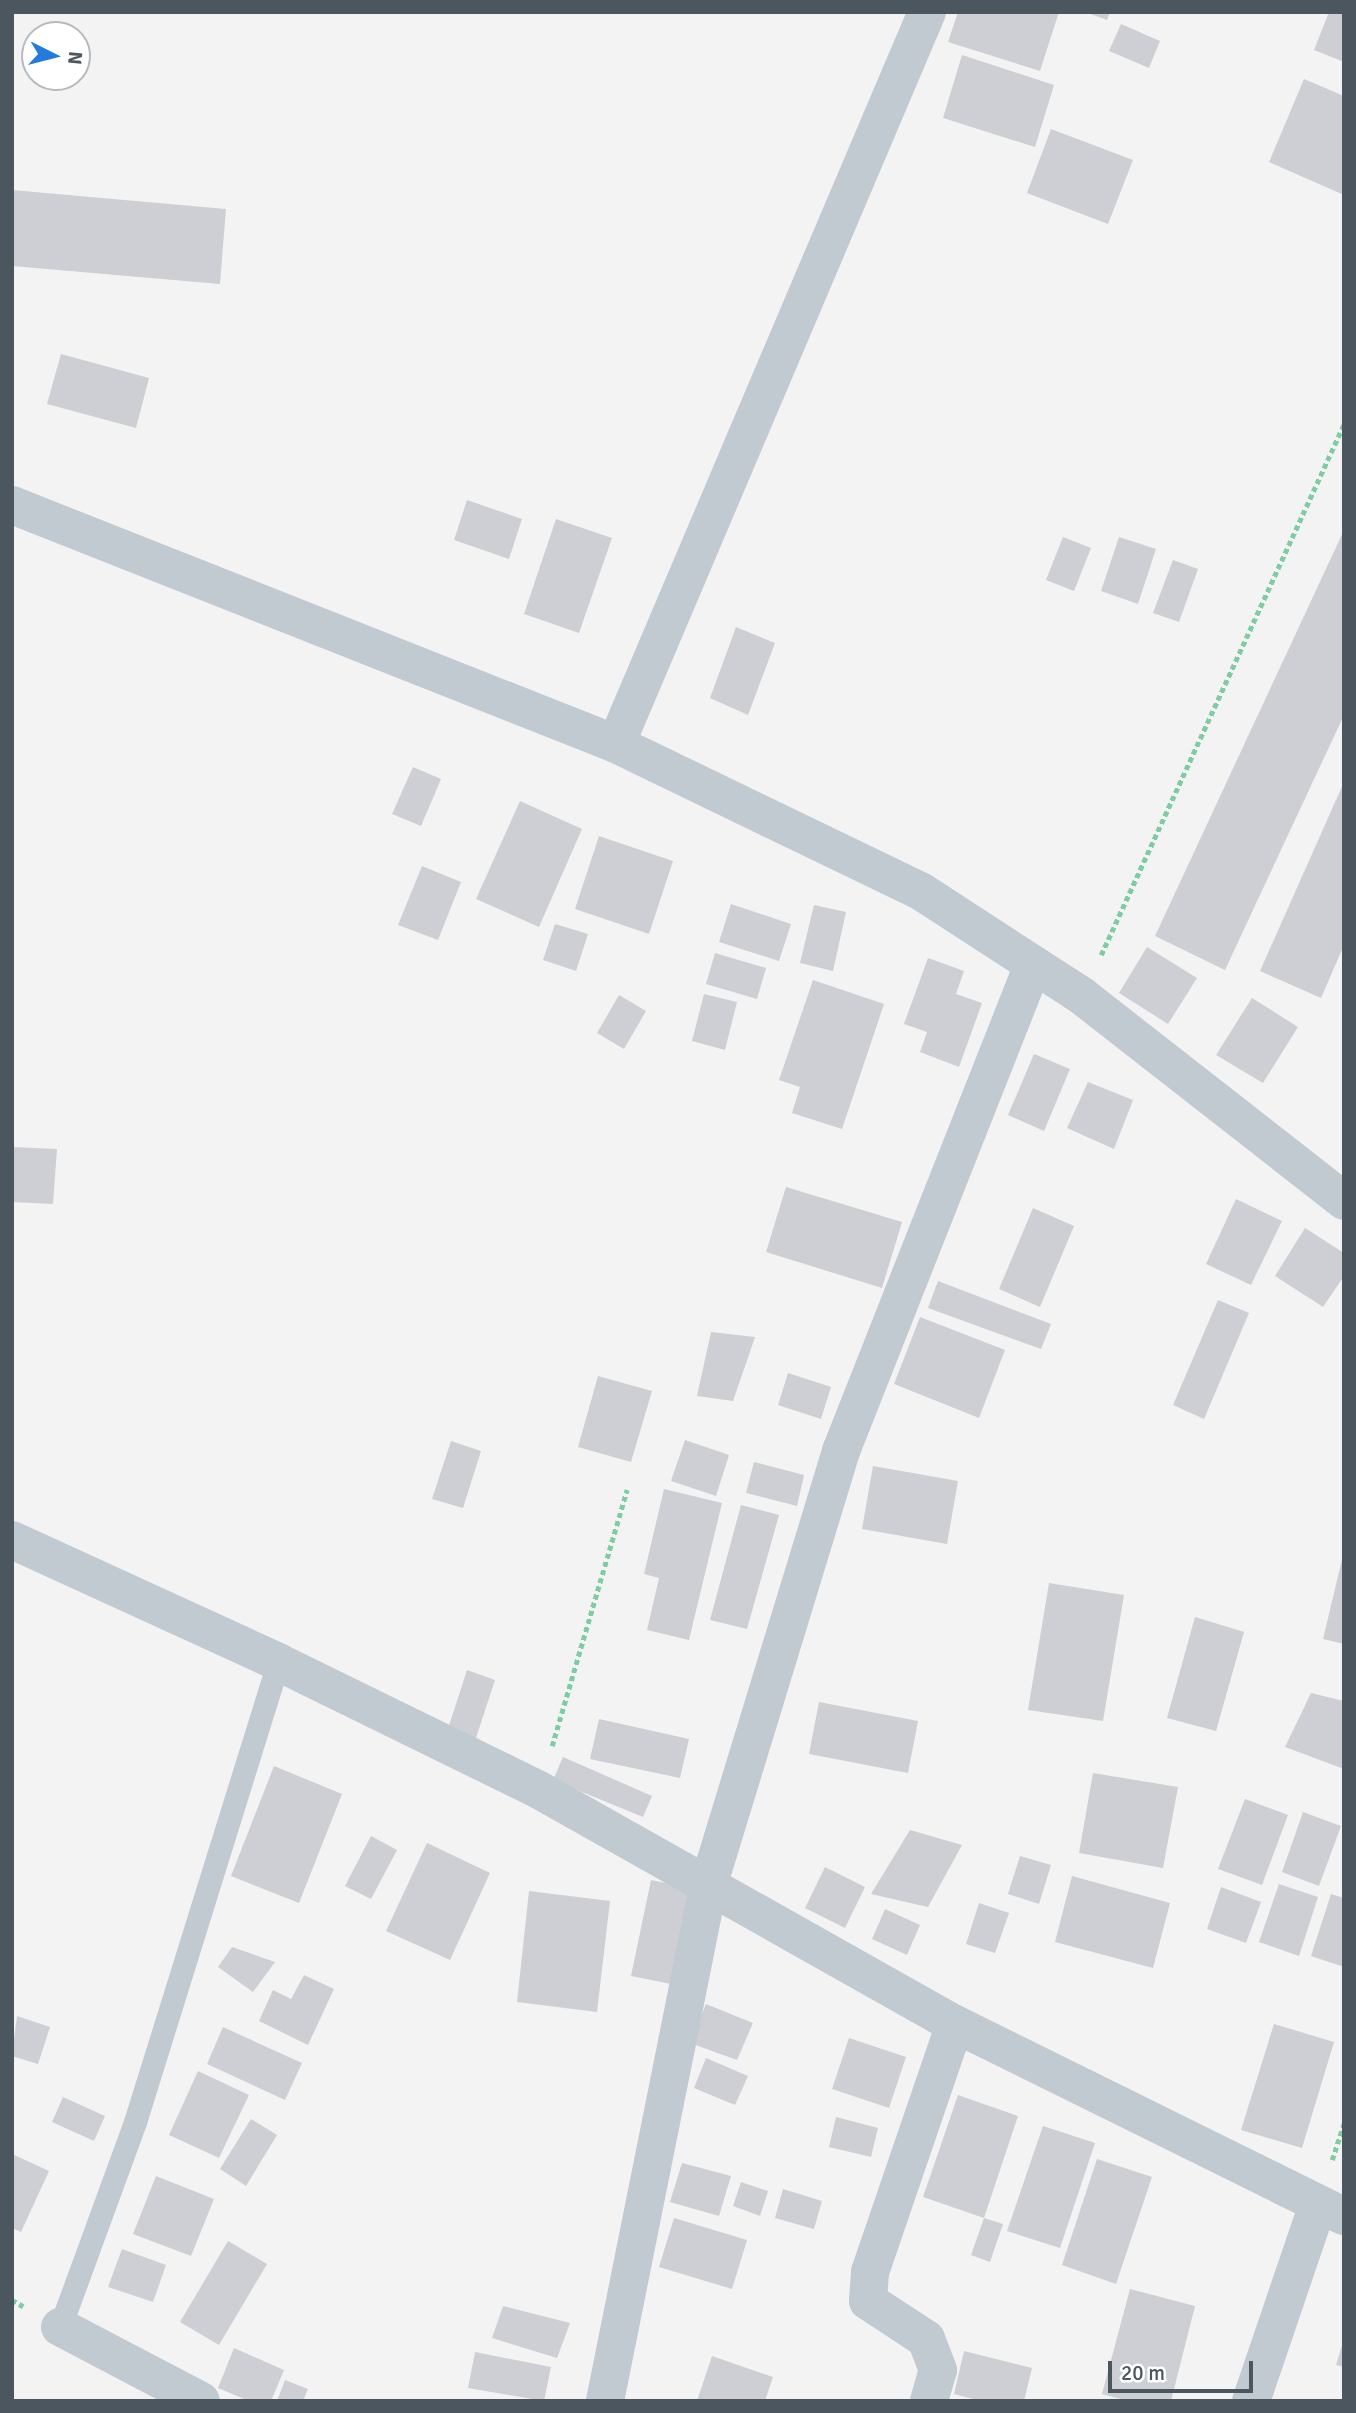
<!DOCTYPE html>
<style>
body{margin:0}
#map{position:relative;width:1356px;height:2413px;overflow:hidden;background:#f4f3f3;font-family:Signika,sans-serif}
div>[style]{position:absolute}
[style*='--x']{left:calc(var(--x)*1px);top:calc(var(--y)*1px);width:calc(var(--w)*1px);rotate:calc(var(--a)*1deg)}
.building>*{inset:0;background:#cdcfd4}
.path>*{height:4.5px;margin-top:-2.25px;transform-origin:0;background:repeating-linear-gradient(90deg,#7dcca2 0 5px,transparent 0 8.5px)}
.lane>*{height:23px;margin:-11.5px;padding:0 11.5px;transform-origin:11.5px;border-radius:11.5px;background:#c1cad0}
.street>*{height:38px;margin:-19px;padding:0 19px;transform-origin:19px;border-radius:19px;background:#c1cad0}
span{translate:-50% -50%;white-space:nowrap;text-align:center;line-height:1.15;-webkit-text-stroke:5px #fff;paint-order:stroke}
.frame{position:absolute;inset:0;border:14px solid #4b565f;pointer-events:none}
.north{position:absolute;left:21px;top:21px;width:70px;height:70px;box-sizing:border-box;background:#fff;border:2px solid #b7bbbf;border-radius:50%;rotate:96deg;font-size:19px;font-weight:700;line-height:28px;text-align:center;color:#4b565f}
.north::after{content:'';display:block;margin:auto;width:24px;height:32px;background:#237bde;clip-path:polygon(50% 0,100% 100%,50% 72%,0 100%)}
.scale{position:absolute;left:1108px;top:2361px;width:145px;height:32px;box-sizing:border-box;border:4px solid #4b565f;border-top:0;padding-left:9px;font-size:21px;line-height:24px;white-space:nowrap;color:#4b565f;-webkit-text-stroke:5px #fff;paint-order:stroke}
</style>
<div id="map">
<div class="building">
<div style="clip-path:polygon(958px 12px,1059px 12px,1040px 71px,948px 42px)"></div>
<div style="clip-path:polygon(1085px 12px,1110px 12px,1107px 20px)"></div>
<div style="clip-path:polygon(1329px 12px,1344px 12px,1344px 62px,1314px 50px)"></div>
<div style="clip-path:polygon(1121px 24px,1160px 41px,1149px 68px,1109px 51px)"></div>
<div style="clip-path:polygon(962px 55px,1054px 85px,1035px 147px,943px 118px)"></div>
<div style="clip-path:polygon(1304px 79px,1344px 96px,1344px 195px,1269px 162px)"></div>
<div style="clip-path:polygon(1051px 129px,1133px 160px,1108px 224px,1027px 193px)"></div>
<div style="clip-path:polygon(12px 190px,226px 209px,220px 284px,12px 266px)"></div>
<div style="clip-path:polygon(61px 354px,149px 378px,136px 428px,47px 404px)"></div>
<div style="clip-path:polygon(467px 500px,522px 519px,509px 559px,454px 540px)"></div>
<div style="clip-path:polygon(556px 519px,612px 538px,579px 633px,524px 614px)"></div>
<div style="clip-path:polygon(1344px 530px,1344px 715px,1225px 970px,1155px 936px)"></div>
<div style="clip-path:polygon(1063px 537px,1091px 548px,1074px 591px,1046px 580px)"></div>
<div style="clip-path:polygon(1119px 537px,1156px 549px,1138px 604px,1101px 591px)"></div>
<div style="clip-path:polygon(1173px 560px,1198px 569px,1179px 622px,1153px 613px)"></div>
<div style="clip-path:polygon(736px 627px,775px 643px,748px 715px,710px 698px)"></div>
<div style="clip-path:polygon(413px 767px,441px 779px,421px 826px,392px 814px)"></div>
<div style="clip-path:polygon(1344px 782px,1344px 945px,1321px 998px,1260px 971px)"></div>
<div style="clip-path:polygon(520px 801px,582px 829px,539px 927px,476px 899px)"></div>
<div style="clip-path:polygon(599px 836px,673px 861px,649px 934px,575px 909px)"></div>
<div style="clip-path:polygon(422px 866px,461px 882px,438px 940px,398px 925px)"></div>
<div style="clip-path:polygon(731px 904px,791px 924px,779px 961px,719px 942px)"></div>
<div style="clip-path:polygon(814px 905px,846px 912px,833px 971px,800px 963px)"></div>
<div style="clip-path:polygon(555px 924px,588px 934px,576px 971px,543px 960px)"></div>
<div style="clip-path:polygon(1147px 947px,1197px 978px,1168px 1024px,1119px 993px)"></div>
<div style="clip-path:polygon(715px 953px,766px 968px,757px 999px,706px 984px)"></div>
<div style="clip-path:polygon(928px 958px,964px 971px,956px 994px,982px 1003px,959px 1067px,920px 1052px,927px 1032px,904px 1024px)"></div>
<div style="clip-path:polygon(813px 980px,884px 1004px,842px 1129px,792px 1113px,800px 1087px,779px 1080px)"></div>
<div style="clip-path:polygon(704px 994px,737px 1002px,725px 1050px,692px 1041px)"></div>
<div style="clip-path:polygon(619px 995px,646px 1011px,624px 1049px,597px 1033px)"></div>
<div style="clip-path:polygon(1252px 998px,1298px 1027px,1263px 1083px,1216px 1055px)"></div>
<div style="clip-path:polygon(1034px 1054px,1070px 1069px,1044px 1131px,1008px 1115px)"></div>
<div style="clip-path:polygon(1088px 1082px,1133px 1100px,1114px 1149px,1067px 1128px)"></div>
<div style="clip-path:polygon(12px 1147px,57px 1149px,53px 1204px,12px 1202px)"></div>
<div style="clip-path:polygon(786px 1187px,902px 1222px,882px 1288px,766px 1252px)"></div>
<div style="clip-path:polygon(1236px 1199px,1282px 1221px,1251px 1285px,1206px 1264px)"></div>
<div style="clip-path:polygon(1033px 1208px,1074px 1226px,1040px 1307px,999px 1289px)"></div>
<div style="clip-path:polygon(1305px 1228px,1344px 1253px,1344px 1276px,1323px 1307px,1275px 1276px)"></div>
<div style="clip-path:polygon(938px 1281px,1051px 1324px,1041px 1349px,928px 1308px)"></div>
<div style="clip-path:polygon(1218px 1300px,1249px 1313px,1204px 1419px,1173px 1405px)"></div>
<div style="clip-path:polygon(920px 1317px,1005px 1350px,979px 1418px,894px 1384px)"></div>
<div style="clip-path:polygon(711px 1332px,755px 1337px,733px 1401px,697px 1396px)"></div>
<div style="clip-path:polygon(788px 1373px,831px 1387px,821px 1419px,778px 1405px)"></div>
<div style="clip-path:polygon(598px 1376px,652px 1391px,631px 1462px,578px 1447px)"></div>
<div style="clip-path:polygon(685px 1440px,729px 1455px,716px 1496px,671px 1481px)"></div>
<div style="clip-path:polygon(451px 1441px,481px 1451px,463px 1508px,432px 1499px)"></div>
<div style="clip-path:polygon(754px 1462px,804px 1475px,797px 1506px,746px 1493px)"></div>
<div style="clip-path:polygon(873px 1466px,958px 1481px,947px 1544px,862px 1529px)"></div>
<div style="clip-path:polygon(664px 1489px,722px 1503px,689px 1640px,647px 1630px,659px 1578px,644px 1574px)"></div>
<div style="clip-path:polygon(741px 1505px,779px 1515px,747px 1629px,710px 1620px)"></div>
<div style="clip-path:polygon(1344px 1551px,1344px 1644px,1323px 1639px)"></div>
<div style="clip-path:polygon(1049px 1583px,1124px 1595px,1103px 1721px,1028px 1710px)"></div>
<div style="clip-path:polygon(1195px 1617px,1244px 1632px,1216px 1731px,1167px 1718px)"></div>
<div style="clip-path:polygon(467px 1670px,495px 1680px,473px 1747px,445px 1738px)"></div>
<div style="clip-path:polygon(1311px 1693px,1344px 1701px,1344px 1769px,1285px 1747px)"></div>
<div style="clip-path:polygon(819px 1702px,918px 1721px,908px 1773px,809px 1754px)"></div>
<div style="clip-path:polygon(599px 1719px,689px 1739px,680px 1778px,590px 1759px)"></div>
<div style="clip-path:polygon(563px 1757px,652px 1796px,643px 1817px,553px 1780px)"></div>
<div style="clip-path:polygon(274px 1766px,342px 1794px,299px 1903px,231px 1876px)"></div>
<div style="clip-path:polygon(1093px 1773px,1178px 1787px,1163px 1868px,1079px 1853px)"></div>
<div style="clip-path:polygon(1245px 1799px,1288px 1815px,1262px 1885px,1218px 1869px)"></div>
<div style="clip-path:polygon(1303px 1812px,1341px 1826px,1319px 1886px,1282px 1872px)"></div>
<div style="clip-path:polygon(910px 1830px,962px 1845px,928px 1907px,871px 1894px)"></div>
<div style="clip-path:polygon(371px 1836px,397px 1850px,371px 1899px,345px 1886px)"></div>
<div style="clip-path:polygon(427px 1843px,490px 1873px,450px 1960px,386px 1931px)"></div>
<div style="clip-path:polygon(1020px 1856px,1051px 1865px,1039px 1904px,1008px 1894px)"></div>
<div style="clip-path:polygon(825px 1867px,865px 1887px,845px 1928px,805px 1908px)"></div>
<div style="clip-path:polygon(1072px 1876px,1170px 1903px,1153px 1968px,1055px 1942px)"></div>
<div style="clip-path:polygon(651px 1880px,690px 1888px,671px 1984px,631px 1976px)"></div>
<div style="clip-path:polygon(1279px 1884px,1318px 1897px,1299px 1956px,1259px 1942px)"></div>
<div style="clip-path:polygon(1221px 1887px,1261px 1902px,1246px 1943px,1207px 1929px)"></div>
<div style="clip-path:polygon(529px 1891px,610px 1901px,597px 2012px,517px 2002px)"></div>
<div style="clip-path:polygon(1331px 1894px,1344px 1898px,1344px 1967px,1311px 1956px)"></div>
<div style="clip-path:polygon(979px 1903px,1009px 1913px,995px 1953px,966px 1944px)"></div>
<div style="clip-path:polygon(885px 1909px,920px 1925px,907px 1955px,872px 1939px)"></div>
<div style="clip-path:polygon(232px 1947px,275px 1962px,253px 1992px,218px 1967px)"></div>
<div style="clip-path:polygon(304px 1975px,334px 1989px,308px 2045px,259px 2021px,273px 1990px,291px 1999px)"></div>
<div style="clip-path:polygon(706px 2004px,753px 2023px,737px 2060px,690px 2043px)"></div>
<div style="clip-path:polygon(17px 2016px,50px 2027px,38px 2064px,12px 2056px)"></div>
<div style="clip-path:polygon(1274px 2024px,1334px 2042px,1302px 2148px,1241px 2130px)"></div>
<div style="clip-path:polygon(223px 2027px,302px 2063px,285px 2100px,207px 2064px)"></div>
<div style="clip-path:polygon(849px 2038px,906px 2057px,889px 2108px,832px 2089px)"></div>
<div style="clip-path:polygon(706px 2058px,748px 2076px,735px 2105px,694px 2088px)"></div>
<div style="clip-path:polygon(198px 2071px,249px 2095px,219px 2158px,169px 2135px)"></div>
<div style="clip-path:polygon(958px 2095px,1018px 2116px,984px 2218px,1003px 2224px,990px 2262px,971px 2255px,984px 2218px,923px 2197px)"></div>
<div style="clip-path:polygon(63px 2097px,105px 2116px,94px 2141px,52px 2122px)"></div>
<div style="clip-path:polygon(836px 2117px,878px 2128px,871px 2157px,829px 2147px)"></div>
<div style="clip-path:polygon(251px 2119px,277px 2135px,246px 2186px,220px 2169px)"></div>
<div style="clip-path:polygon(1043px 2126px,1095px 2143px,1060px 2248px,1007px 2231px)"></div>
<div style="clip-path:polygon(12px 2154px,49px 2171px,21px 2232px,12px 2228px)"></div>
<div style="clip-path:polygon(1097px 2159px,1152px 2177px,1116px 2284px,1062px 2265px)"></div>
<div style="clip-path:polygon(682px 2163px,731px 2176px,719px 2216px,670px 2202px)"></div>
<div style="clip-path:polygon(156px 2176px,214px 2199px,191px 2256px,133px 2234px)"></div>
<div style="clip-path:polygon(741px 2182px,768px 2191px,760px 2216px,733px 2206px)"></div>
<div style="clip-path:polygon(783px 2189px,822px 2201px,814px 2229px,775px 2218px)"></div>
<div style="clip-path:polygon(674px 2218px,747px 2240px,732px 2289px,659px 2267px)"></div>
<div style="clip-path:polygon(228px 2241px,267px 2264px,219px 2345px,180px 2322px)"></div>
<div style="clip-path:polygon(122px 2249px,166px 2265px,153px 2302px,108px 2287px)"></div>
<div style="clip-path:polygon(1130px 2289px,1195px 2306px,1171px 2401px,1128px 2401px,1102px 2394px)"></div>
<div style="clip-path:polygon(503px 2306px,570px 2323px,557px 2358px,492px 2338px)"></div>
<div style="clip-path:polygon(1344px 2339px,1344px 2367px,1336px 2365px)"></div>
<div style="clip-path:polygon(234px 2348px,284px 2370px,271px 2401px,249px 2401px,218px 2388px)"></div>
<div style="clip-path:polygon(964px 2351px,1032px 2368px,1024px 2401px,981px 2401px,954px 2394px)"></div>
<div style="clip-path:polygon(475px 2352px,551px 2367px,544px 2401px,468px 2388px)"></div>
<div style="clip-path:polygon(712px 2356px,773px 2377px,765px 2401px,697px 2401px)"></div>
<div style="clip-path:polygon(285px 2380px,308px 2389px,303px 2401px,277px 2401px)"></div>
</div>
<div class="path">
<div style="--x:1101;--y:955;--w:584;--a:-65.41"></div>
<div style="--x:552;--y:1746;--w:267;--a:-73.7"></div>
<div style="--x:1332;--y:2160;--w:38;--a:-72"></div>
<div style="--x:12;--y:2300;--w:13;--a:29"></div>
</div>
<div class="lane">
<div style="--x:60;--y:2327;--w:218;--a:-69.9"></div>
<div style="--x:135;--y:2122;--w:482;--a:-72.7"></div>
</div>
<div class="street">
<div style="--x:12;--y:505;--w:650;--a:21.59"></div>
<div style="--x:616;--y:744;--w:340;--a:25.8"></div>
<div style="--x:922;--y:892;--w:191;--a:33"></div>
<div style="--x:1082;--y:996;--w:333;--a:38"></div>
<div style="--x:616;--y:744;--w:795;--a:-66.98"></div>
<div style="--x:12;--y:1540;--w:293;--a:24.6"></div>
<div style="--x:278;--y:1662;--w:291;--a:26.1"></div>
<div style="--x:539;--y:1790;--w:477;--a:29.4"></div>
<div style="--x:955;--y:2024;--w:434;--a:26.3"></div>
<div style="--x:60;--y:2327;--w:159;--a:27.7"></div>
<div style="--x:605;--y:2401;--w:528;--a:-78.65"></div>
<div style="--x:709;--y:1883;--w:452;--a:-73"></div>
<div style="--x:841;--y:1451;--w:523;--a:-68.44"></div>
<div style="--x:929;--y:2401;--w:32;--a:-74"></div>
<div style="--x:938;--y:2370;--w:33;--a:-111"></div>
<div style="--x:926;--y:2339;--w:69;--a:-146.8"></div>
<div style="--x:868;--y:2301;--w:29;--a:-86"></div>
<div style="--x:870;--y:2272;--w:262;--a:-71.1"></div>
<div style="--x:1251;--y:2401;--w:208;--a:-71.2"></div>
</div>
<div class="frame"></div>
<div class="north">N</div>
<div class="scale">20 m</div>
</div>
